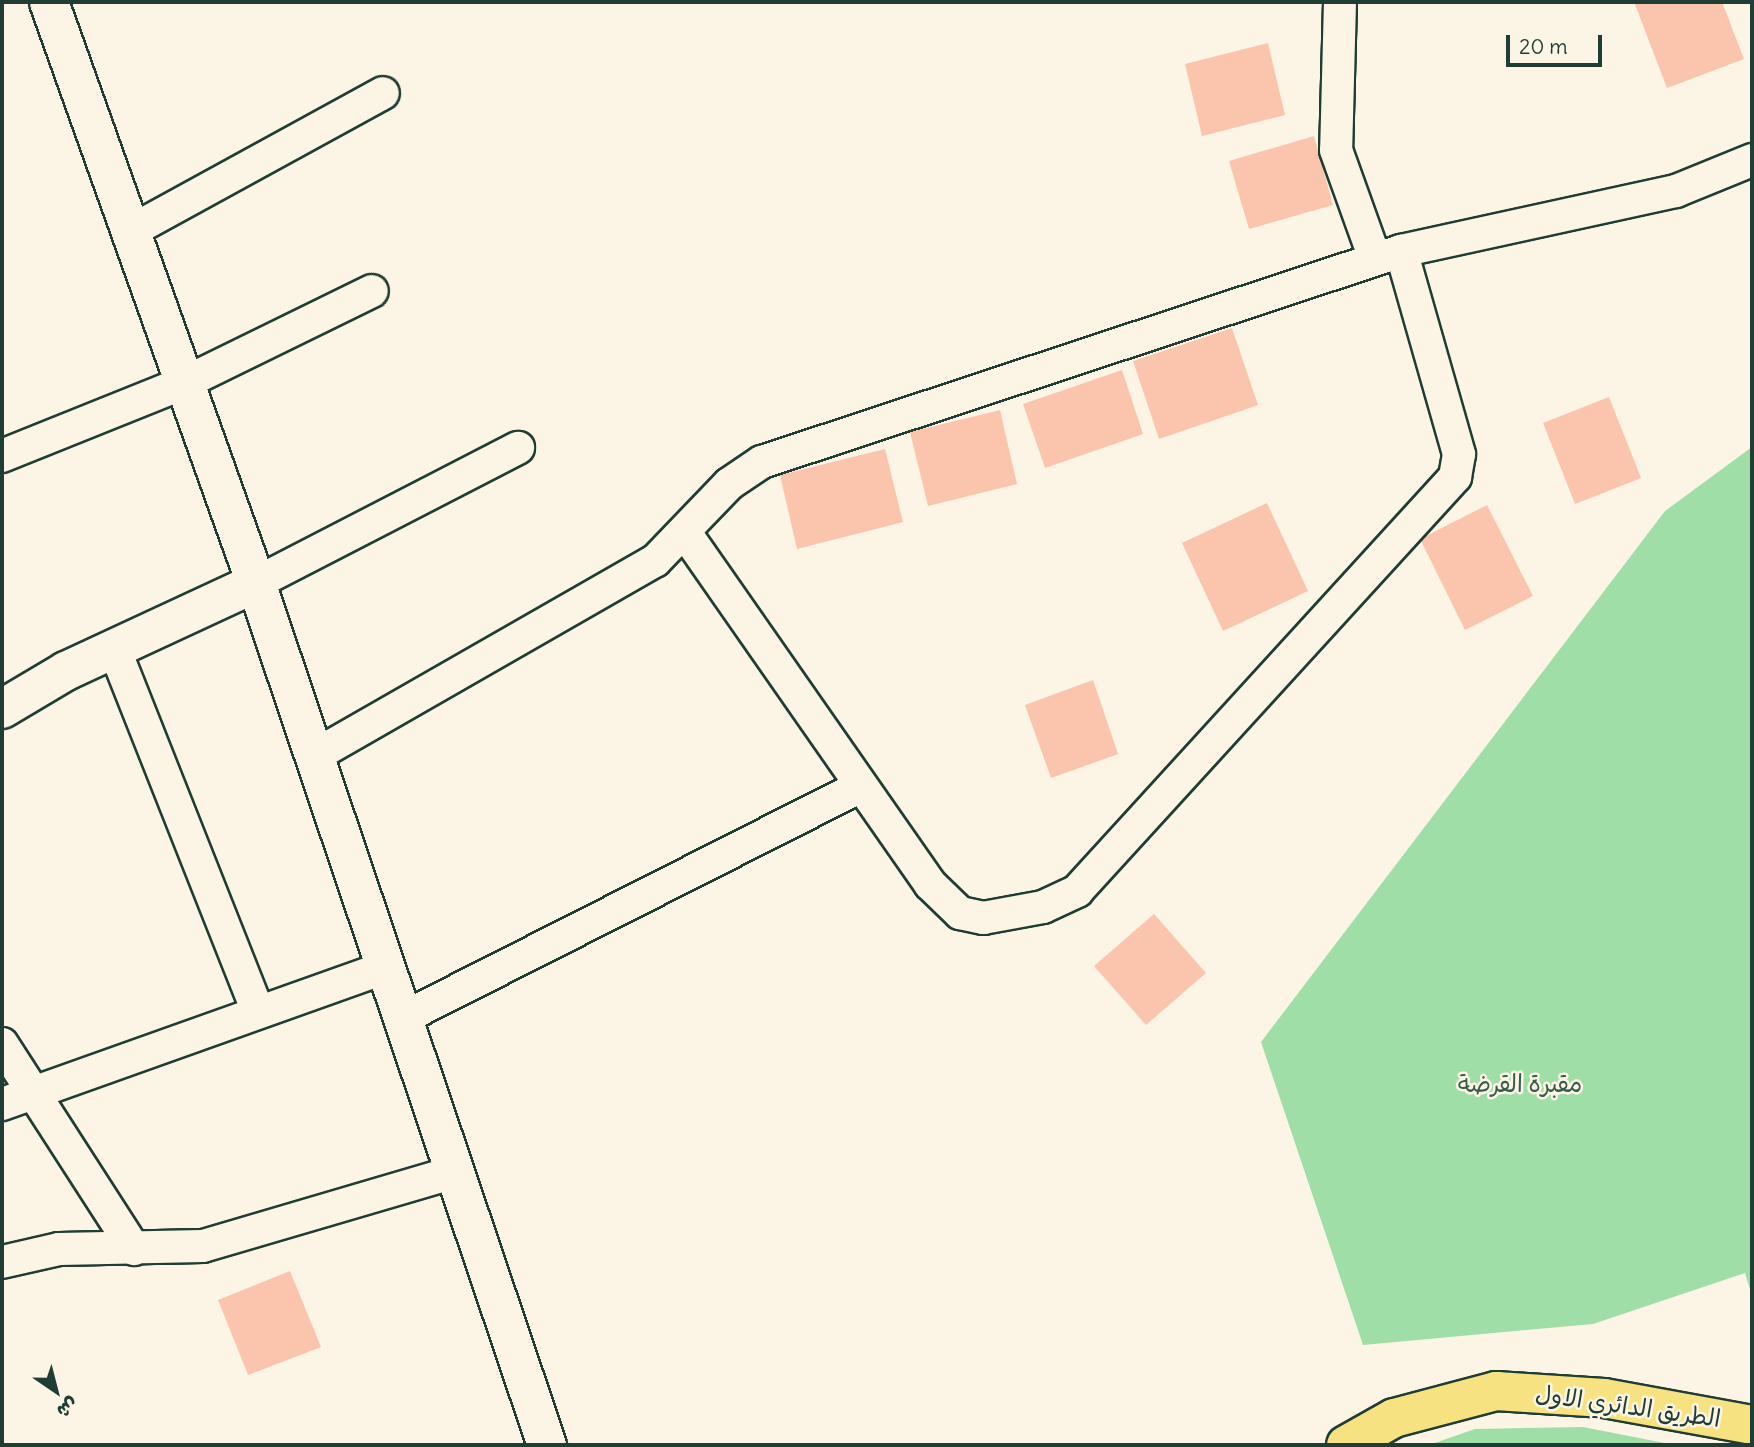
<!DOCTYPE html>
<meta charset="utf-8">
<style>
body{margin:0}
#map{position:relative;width:1754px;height:1447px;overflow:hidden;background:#fcf5e5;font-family:Delius,"Playpen Sans Arabic",sans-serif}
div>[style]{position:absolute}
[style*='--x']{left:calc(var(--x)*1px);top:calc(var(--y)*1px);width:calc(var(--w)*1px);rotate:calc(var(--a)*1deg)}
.green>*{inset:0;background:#9fdea7}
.building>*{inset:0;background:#fac4ad}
.roads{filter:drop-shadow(2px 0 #1f3d34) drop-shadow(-2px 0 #1f3d34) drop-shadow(0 2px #1f3d34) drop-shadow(0 -2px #1f3d34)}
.minor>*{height:32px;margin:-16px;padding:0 16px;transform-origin:16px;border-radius:16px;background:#fcf5e5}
.tertiary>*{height:38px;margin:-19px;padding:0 19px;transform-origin:19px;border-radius:19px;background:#fcf5e5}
.primary>*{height:38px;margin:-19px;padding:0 19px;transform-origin:19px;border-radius:19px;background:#f7e281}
span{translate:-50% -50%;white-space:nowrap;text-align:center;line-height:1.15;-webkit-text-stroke:5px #fcf5e5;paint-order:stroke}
.park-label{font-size:24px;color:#395d4b}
.street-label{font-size:24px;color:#1f3d34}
.frame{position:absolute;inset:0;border:4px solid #1f3d34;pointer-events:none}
.north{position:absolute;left:21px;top:1356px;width:70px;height:70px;-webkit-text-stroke:5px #fcf5e5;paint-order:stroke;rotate:145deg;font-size:19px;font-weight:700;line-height:28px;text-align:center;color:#1f3d34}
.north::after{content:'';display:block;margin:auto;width:24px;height:32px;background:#1f3d34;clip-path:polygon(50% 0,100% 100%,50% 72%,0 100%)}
.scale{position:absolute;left:1506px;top:35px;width:96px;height:32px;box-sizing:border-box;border:4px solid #1f3d34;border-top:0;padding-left:9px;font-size:21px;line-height:24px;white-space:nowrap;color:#1f3d34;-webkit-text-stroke:5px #fcf5e5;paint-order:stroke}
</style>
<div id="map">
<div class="green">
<div style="clip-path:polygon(1752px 447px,1752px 1296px,1745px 1273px,1593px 1324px,1363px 1345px,1261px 1042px,1665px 511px)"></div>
<div style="clip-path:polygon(1583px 1427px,1675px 1445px,1429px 1445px,1475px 1429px)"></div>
</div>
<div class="building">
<div style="clip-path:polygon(1634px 2px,1722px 2px,1744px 59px,1667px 88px)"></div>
<div style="clip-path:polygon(1268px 43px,1285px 115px,1202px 136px,1185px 64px)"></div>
<div style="clip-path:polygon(1314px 136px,1333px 205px,1249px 229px,1229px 161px)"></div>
<div style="clip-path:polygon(1232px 328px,1258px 405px,1159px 439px,1133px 361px)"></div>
<div style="clip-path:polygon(1122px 370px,1143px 434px,1045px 468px,1023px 404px)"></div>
<div style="clip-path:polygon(1609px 397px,1641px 478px,1575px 504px,1543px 423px)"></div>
<div style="clip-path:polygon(1000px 410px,1017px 484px,928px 506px,910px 432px)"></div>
<div style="clip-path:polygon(885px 449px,903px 522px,797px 549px,780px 475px)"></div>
<div style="clip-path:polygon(1267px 503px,1308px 591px,1223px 631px,1182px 543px)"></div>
<div style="clip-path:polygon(1487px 505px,1533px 596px,1465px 630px,1420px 539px)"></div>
<div style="clip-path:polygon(1093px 680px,1118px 754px,1051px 778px,1025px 705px)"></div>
<div style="clip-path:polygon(1154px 914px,1206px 973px,1146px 1025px,1094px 966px)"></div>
<div style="clip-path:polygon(290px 1271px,321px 1347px,248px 1375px,218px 1300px)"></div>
</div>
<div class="roads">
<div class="minor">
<div style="--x:1340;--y:2;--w:148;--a:91.5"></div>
<div style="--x:1336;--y:150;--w:116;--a:70.3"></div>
<div style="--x:131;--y:231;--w:287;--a:-28.7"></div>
<div style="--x:2;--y:456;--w:196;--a:-21.9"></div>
<div style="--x:184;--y:383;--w:209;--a:-26.1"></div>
<div style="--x:686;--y:534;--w:427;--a:55.1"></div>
<div style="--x:930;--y:884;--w:42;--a:44"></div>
<div style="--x:960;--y:913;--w:24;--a:12"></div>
<div style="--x:983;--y:918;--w:61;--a:-10.4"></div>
<div style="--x:1043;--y:907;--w:38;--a:-25"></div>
<div style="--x:1077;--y:891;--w:561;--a:-47.6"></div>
<div style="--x:1455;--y:477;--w:23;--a:-80"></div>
<div style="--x:1459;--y:454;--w:211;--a:-105.9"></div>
<div style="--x:256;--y:583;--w:295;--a:-27.3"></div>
<div style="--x:114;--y:648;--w:389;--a:68.4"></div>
<div style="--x:314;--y:756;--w:393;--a:-29.8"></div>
<div style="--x:655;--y:561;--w:107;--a:-46.1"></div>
<div style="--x:729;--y:484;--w:40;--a:-34"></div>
<div style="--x:762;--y:462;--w:673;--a:-18.27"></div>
<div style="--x:1401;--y:251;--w:281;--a:-12.3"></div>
<div style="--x:1676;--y:191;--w:82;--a:-22.2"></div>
<div style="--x:403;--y:1018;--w:513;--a:-26.86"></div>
<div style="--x:2;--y:1044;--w:244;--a:57.2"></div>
<div style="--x:2;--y:1104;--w:408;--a:-19.6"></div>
<div style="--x:2;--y:1262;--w:58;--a:-12.8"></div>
<div style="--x:59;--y:1249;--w:144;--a:-1.2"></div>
<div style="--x:203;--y:1246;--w:262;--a:-16.4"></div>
</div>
<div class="tertiary">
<div style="--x:49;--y:2;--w:617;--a:70.39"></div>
<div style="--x:256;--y:583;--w:910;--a:71.35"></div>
<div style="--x:2;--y:709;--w:74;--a:-30.7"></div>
<div style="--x:66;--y:671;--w:209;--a:-24.9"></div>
</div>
<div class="primary">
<div style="--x:1346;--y:1445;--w:55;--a:-29.4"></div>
<div style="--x:1394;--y:1418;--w:106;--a:-14.8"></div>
<div style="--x:1496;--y:1391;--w:108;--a:3.7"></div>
<div style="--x:1604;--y:1398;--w:150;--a:10.3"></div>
</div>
</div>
<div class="park-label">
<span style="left:1520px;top:1084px">مقبرة القرضة</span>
</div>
<div class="street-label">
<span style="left:1628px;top:1406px;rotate:8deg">الطريق الدائري الاول</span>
</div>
<div class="frame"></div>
<div class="north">ش</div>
<div class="scale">20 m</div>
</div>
